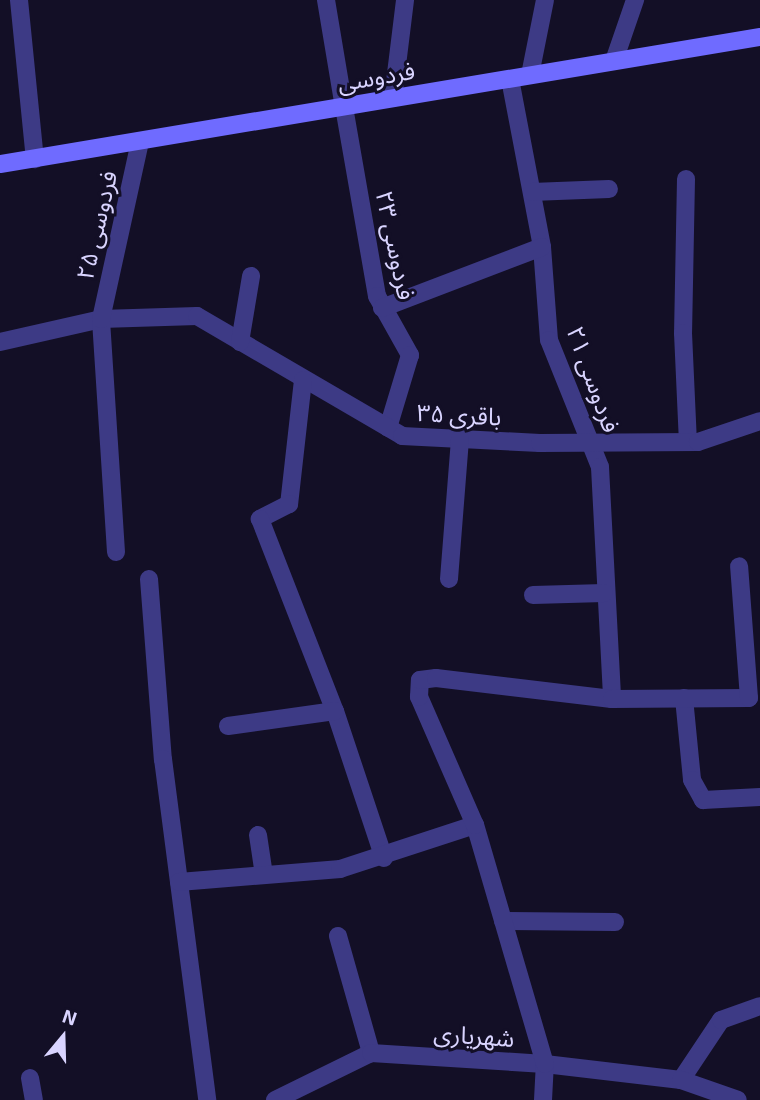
<!DOCTYPE html>
<meta charset="utf-8">
<style>
body{margin:0}
#map{position:relative;width:760px;height:1100px;overflow:hidden;background:#130f26;font-family:"Exo 2","Noto Sans Arabic",sans-serif}
div>[style]{position:absolute}
[style*='--x']{left:calc(var(--x)*1px);top:calc(var(--y)*1px);width:calc(var(--w)*1px);rotate:calc(var(--a)*1deg)}
.minor>*{height:18px;margin:-9px;padding:0 9px;transform-origin:9px;border-radius:9px;background:#3d3a85}
.tertiary>*{height:18px;margin:-9px;padding:0 9px;transform-origin:9px;border-radius:9px;background:#3d3a85}
.secondary>*{height:18px;margin:-9px;padding:0 9px;transform-origin:9px;border-radius:9px;background:#6f6bff}
span{translate:-50% -50%;white-space:nowrap;text-align:center;line-height:1.15;-webkit-text-stroke:6px #130f26;paint-order:stroke}
.street-label{font-size:24px;color:#d9d4ff}
.north{position:absolute;left:28px;top:1002px;width:70px;height:70px;-webkit-text-stroke:5px #130f26;paint-order:stroke;rotate:19deg;font-size:19px;font-weight:700;line-height:28px;text-align:center;color:#d9d4ff}
.north::after{content:'';display:block;margin:auto;width:24px;height:32px;background:#d9d4ff;clip-path:polygon(50% 0,100% 100%,50% 72%,0 100%)}
</style>
<div id="map">
<div class="minor">
<div style="--x:19;--y:0;--w:160;--a:84.3"></div>
<div style="--x:614;--y:61;--w:65;--a:-71"></div>
<div style="--x:530;--y:75;--w:76;--a:-78.7"></div>
<div style="--x:510;--y:79;--w:171;--a:79.2"></div>
<div style="--x:542;--y:247;--w:93;--a:85.7"></div>
<div style="--x:549;--y:340;--w:137;--a:68.1"></div>
<div style="--x:600;--y:467;--w:232;--a:87"></div>
<div style="--x:393;--y:98;--w:99;--a:-83"></div>
<div style="--x:344;--y:107;--w:192;--a:80.1"></div>
<div style="--x:377;--y:296;--w:68;--a:60.8"></div>
<div style="--x:410;--y:355;--w:76;--a:106.8"></div>
<div style="--x:686;--y:179;--w:154;--a:91.1"></div>
<div style="--x:683;--y:333;--w:109;--a:87.4"></div>
<div style="--x:532;--y:192;--w:77;--a:-2.2"></div>
<div style="--x:382;--y:308;--w:171;--a:-20.9"></div>
<div style="--x:0;--y:342;--w:104;--a:-12.8"></div>
<div style="--x:101;--y:319;--w:96;--a:-1.8"></div>
<div style="--x:197;--y:316;--w:238;--a:30.3"></div>
<div style="--x:402;--y:436;--w:138;--a:2.9"></div>
<div style="--x:540;--y:443;--w:158;--a:-0.4"></div>
<div style="--x:698;--y:442;--w:65;--a:-18.7"></div>
<div style="--x:240;--y:342;--w:67;--a:-80.5"></div>
<div style="--x:303;--y:380;--w:125;--a:96.4"></div>
<div style="--x:289;--y:504;--w:33;--a:153"></div>
<div style="--x:260;--y:519;--w:206;--a:68.7"></div>
<div style="--x:335;--y:711;--w:155;--a:71.6"></div>
<div style="--x:116;--y:552;--w:233;--a:-93.7"></div>
<div style="--x:101;--y:319;--w:182;--a:-77.6"></div>
<div style="--x:149;--y:579;--w:181;--a:85.6"></div>
<div style="--x:163;--y:759;--w:344;--a:82.6"></div>
<div style="--x:449;--y:579;--w:140;--a:-85.5"></div>
<div style="--x:533;--y:595;--w:71;--a:-1.6"></div>
<div style="--x:684;--y:698;--w:82;--a:84.4"></div>
<div style="--x:692;--y:780;--w:23;--a:61"></div>
<div style="--x:703;--y:800;--w:57;--a:-3"></div>
<div style="--x:228;--y:726;--w:108;--a:-8"></div>
<div style="--x:258;--y:835;--w:40;--a:81.5"></div>
<div style="--x:179;--y:882;--w:162;--a:-4.6"></div>
<div style="--x:340;--y:869;--w:142;--a:-18.1"></div>
<div style="--x:503;--y:921;--w:112;--a:0.5"></div>
<div style="--x:338;--y:936;--w:122;--a:74.2"></div>
<div style="--x:30;--y:1078;--w:22;--a:80"></div>
<div style="--x:681;--y:1080;--w:72;--a:-56.3"></div>
<div style="--x:721;--y:1020;--w:41;--a:-19.7"></div>
<div style="--x:275;--y:1100;--w:107;--a:-26.1"></div>
<div style="--x:371;--y:1053;--w:174;--a:3.6"></div>
<div style="--x:545;--y:1064;--w:137;--a:6.7"></div>
<div style="--x:681;--y:1080;--w:60;--a:19.3"></div>
<div style="--x:543;--y:1100;--w:36;--a:-87"></div>
<div style="--x:545;--y:1064;--w:249;--a:-106.3"></div>
<div style="--x:475;--y:825;--w:140;--a:-113.6"></div>
<div style="--x:419;--y:697;--w:17;--a:-87"></div>
<div style="--x:420;--y:680;--w:16;--a:-7"></div>
<div style="--x:436;--y:678;--w:177;--a:6.8"></div>
<div style="--x:612;--y:699;--w:137;--a:-0.4"></div>
<div style="--x:749;--y:698;--w:132;--a:-94.3"></div>
</div>
<div class="tertiary">
<div style="--x:326;--y:0;--w:109;--a:80.5"></div>
</div>
<div class="secondary">
<div style="--x:0;--y:164;--w:771;--a:-9.49"></div>
</div>
<div class="street-label">
<span style="left:376px;top:76px;rotate:-10deg">فردوسی</span>
<span style="left:96px;top:225px;rotate:-77deg">فردوسی ۲۵</span>
<span style="left:396px;top:245px;rotate:78deg">فردوسی ۲۳</span>
<span style="left:594px;top:379px;rotate:70deg">فردوسی ۲۱</span>
<span style="left:459px;top:414px;rotate:3deg">باقری ۳۵</span>
<span style="left:474px;top:1035px;rotate:4deg">شهریاری</span>
</div>
<div class="north">N</div>
</div>
